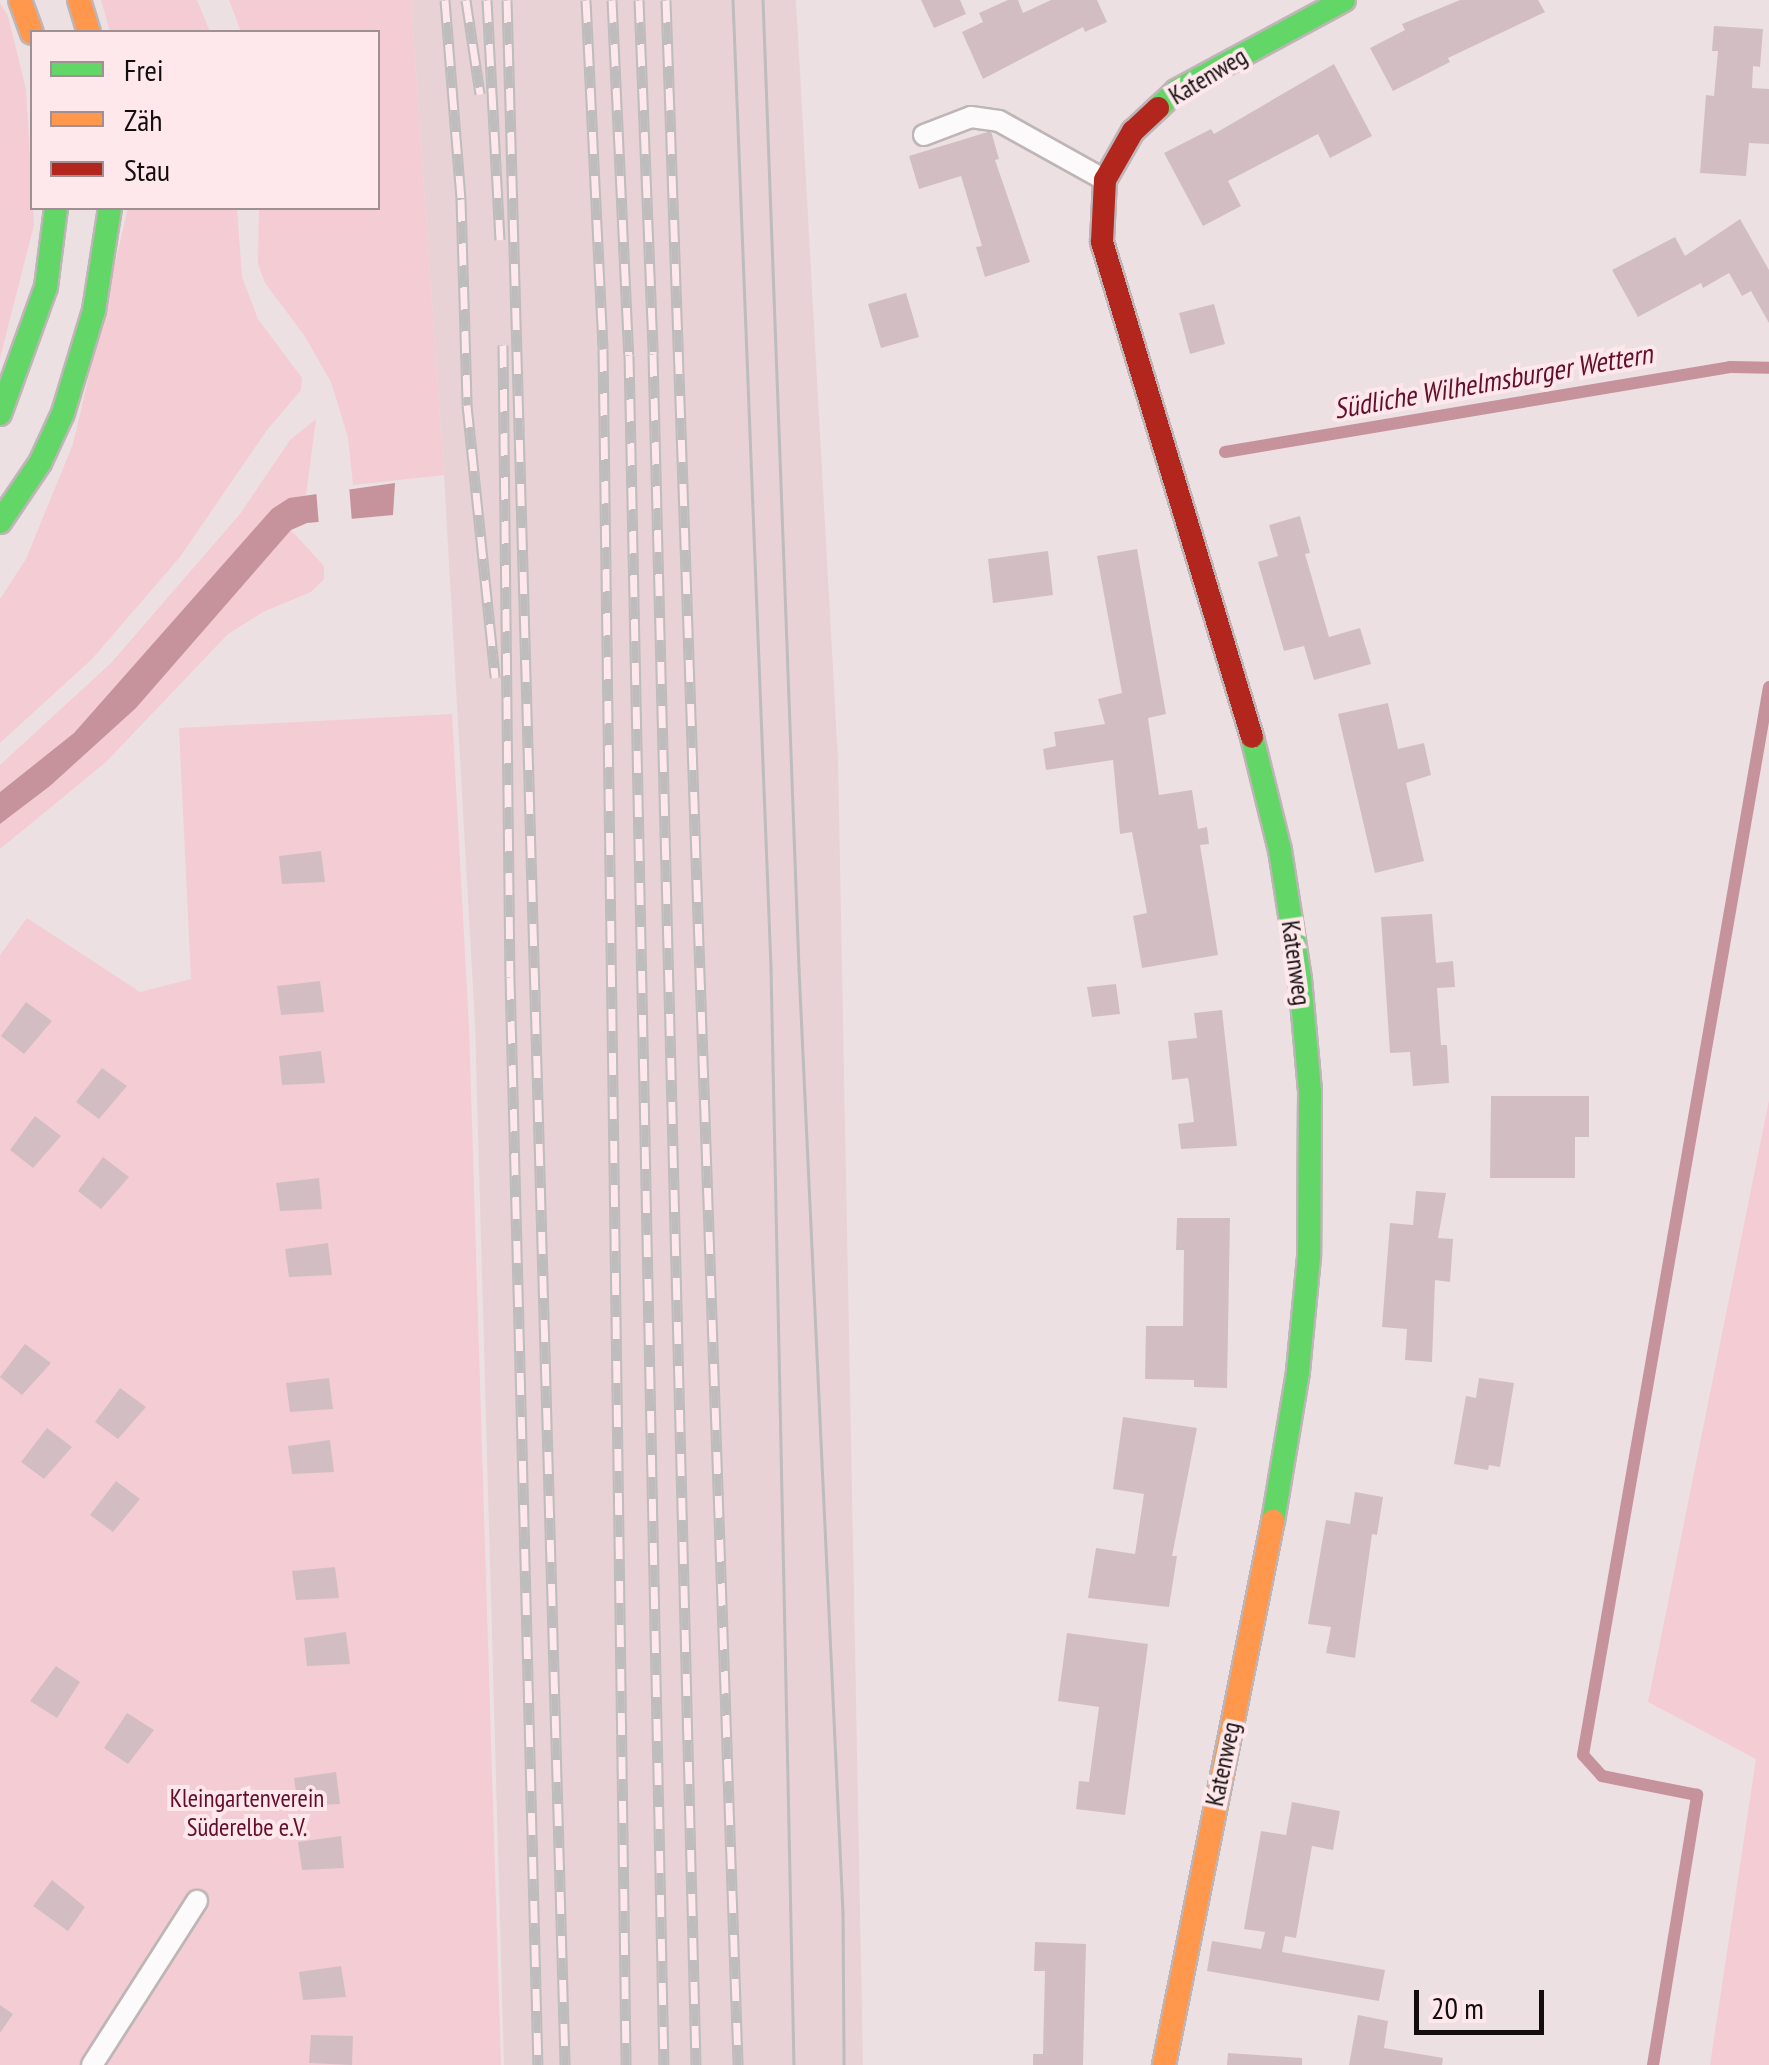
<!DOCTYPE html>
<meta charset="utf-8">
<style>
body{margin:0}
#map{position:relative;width:1769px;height:2065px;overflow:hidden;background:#ede0e2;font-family:"PT Sans Narrow",sans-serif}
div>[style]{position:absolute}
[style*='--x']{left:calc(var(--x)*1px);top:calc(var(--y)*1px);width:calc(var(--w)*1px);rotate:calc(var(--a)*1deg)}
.built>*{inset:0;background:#e8d2d5}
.green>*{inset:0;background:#f4ccd3}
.water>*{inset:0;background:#c6939c}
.pier>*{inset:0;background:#ede0e2}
.stream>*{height:12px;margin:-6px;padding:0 6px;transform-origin:6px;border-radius:6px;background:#c6939c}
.building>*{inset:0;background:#d2bec2}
.roads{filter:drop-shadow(2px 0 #beb5b6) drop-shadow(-2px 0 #beb5b6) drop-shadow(0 2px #beb5b6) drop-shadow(0 -2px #beb5b6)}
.lane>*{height:20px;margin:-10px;padding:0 10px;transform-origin:10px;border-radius:10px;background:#fcfafb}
.fast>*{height:22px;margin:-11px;padding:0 11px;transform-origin:11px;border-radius:11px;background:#63d668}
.slow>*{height:22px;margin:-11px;padding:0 11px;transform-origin:11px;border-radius:11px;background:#ff974d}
.jam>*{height:22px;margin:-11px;padding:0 11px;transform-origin:11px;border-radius:11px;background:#b3261e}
.tram>*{height:2.5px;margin:-1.25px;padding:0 1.25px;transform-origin:1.25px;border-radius:1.25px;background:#bfbcbd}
.rail>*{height:11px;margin-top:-5.5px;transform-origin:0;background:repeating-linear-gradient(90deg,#ffe8eb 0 22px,#bfbcbd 0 44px);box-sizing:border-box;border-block:2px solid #bfbcbd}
span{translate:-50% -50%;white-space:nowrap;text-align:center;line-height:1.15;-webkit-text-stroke:8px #ffe8eb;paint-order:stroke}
.street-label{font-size:25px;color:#140d0e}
.park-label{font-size:25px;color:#630d2a}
.water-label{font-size:28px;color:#630e2a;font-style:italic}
.legend{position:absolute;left:30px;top:30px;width:350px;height:180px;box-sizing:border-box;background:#ffe8eb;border:2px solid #a19093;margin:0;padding:12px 18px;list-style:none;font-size:30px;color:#140d0e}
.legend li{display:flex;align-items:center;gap:20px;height:50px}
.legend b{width:50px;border:2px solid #a19093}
.scale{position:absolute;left:1414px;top:1990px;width:130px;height:45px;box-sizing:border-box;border:5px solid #140d0e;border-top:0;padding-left:12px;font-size:30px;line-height:35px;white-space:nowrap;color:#140d0e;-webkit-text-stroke:8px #ffe8eb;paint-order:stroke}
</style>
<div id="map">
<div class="built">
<div style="clip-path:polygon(411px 0,796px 0,838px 759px,863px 2065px,504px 2065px,475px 1024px,444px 475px)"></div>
</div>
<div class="green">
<div style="clip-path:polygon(101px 0,197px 0,210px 32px,110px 32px)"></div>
<div style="clip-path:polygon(229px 0,411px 0,444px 475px,353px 485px,348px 437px,331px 382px,304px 335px,265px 283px,258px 264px,259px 208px,378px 208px,378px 32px,241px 32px)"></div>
<div style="clip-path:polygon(0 3px,8px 16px,26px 89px,34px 225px,0 358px)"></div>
<div style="clip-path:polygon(128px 208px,237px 208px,242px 277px,258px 319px,302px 378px,301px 390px,267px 430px,180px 557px,92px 659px,0 743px,0 599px,26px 559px,73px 444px)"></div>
<div style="clip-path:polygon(316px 419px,306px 495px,272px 509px,74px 733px,0 792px,0 765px,111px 663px,240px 514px,290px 440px)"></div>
<div style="clip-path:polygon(291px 530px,324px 566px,324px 579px,311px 592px,263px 612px,228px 634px,106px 762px,0 849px,0 824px,50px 786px,136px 708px)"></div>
<div style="clip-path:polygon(452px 714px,469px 1027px,501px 2065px,0 2065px,0 955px,27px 918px,140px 992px,191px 979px,179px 728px)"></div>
<div style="clip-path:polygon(1769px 1100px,1769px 2065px,1710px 2065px,1756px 1759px,1648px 1702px)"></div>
</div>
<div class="water">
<div style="clip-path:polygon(395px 483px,393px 515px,307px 523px,291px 530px,136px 708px,50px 786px,0 824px,0 792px,74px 733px,272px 509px,289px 498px)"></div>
</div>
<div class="pier">
<div style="clip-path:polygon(349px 485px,352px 522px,319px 526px,316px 489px)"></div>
</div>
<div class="stream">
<div style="--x:1225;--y:452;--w:512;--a:-9.55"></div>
<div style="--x:1730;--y:367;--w:39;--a:1"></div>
<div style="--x:1653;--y:2065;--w:274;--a:-80.7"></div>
<div style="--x:1697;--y:1795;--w:97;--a:-168.7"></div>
<div style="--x:1602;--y:1776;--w:28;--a:-132"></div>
<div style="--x:1583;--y:1755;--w:1084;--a:-80.12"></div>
</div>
<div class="building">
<div style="clip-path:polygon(921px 0,960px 0,966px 14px,934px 28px)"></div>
<div style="clip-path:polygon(1008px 0,1018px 0,1023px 13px,1051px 0,1097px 0,1107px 22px,1085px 32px,1083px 27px,983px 79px,962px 32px,983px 22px,979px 13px)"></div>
<div style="clip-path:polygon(1460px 0,1538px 0,1545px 12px,1448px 58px,1450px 62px,1393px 91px,1370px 48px,1405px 30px,1402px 24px)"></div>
<div style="clip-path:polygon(1714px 26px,1763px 29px,1760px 67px,1753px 66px,1752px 88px,1769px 89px,1769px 144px,1749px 143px,1746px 176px,1700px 173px,1706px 95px,1714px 96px,1718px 51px,1712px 51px)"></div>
<div style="clip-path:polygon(1334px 64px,1372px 136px,1330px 158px,1318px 134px,1228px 181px,1241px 206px,1203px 226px,1164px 153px,1211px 129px,1214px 134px)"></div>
<div style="clip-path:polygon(991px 131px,999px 159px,995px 160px,1030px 262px,985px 277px,976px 247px,982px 246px,961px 176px,919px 189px,909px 156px)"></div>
<div style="clip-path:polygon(1740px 219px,1769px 270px,1769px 323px,1751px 291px,1742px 296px,1729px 273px,1703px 288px,1701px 283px,1638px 317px,1612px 270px,1675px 237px,1685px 256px)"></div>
<div style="clip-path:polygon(906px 293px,919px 337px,881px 348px,868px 304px)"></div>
<div style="clip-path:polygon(1214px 304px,1225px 344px,1190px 354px,1179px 313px)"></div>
<div style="clip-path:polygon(1300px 516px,1310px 553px,1305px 554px,1329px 637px,1360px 628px,1371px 664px,1314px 680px,1304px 646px,1284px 651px,1258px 562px,1278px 556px,1269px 525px)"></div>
<div style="clip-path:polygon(1137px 549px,1166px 714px,1148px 718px,1159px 795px,1192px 790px,1198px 829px,1207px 827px,1209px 844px,1200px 845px,1218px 955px,1142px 968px,1133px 916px,1147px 913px,1132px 832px,1120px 834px,1113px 760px,1046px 770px,1043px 749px,1056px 746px,1054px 732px,1105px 724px,1098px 699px,1122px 693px,1097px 556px)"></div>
<div style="clip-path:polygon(1048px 551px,1053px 595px,993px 603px,988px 559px)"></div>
<div style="clip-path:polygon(1388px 703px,1398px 749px,1424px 743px,1431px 775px,1406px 783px,1424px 861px,1375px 873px,1338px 714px)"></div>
<div style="clip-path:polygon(321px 851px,325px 882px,282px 884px,279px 856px)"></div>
<div style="clip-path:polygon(1432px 914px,1436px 963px,1453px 961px,1455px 987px,1437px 988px,1441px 1045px,1447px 1045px,1449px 1083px,1413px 1086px,1410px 1052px,1390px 1053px,1381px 917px)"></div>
<div style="clip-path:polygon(320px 981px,324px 1012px,281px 1015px,277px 986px)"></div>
<div style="clip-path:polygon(1116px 984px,1120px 1014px,1092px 1017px,1087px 987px)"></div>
<div style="clip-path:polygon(26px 1002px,52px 1021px,24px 1054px,1px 1036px)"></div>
<div style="clip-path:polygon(1222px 1010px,1237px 1146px,1181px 1149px,1178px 1124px,1194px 1122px,1189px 1083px,1188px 1078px,1172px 1080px,1168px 1041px,1197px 1038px,1194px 1013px)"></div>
<div style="clip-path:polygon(321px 1051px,325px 1083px,282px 1085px,279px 1056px)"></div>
<div style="clip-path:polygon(102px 1068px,127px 1086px,99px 1119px,76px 1102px)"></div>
<div style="clip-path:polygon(1491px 1096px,1589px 1096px,1589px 1137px,1575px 1137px,1575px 1178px,1490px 1178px)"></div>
<div style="clip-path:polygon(35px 1116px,61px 1136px,33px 1168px,10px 1150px)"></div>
<div style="clip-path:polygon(103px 1157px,129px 1177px,101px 1209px,78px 1191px)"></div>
<div style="clip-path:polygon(319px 1178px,322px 1209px,280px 1211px,276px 1183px)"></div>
<div style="clip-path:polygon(1416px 1191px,1446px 1193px,1438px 1238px,1453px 1239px,1450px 1282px,1435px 1280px,1432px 1362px,1405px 1360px,1407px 1329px,1382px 1327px,1390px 1223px,1413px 1225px)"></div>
<div style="clip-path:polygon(1177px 1218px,1230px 1218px,1227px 1388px,1194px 1387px,1194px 1380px,1145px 1379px,1146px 1326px,1183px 1326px,1184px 1250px,1176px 1250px)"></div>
<div style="clip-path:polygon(328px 1243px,332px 1275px,289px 1277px,285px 1249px)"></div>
<div style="clip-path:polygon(25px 1344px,51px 1363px,22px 1395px,0 1377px)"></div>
<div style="clip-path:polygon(329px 1378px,333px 1409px,290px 1412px,286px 1383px)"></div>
<div style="clip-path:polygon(1479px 1378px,1514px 1383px,1500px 1467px,1489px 1465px,1488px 1470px,1454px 1464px,1466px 1396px,1476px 1398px)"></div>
<div style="clip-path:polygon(120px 1388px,146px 1407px,118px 1439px,95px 1422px)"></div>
<div style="clip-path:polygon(1123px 1417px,1197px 1428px,1172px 1556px,1177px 1556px,1169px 1607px,1088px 1598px,1096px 1548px,1135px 1554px,1144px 1494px,1113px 1489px)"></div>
<div style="clip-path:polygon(47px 1428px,72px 1447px,44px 1479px,21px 1462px)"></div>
<div style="clip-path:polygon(330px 1440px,334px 1472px,292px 1474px,288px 1446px)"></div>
<div style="clip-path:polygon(116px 1481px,140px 1499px,113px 1532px,90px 1515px)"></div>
<div style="clip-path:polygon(1355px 1492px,1383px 1497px,1377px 1535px,1372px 1534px,1355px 1658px,1326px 1653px,1331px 1627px,1308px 1624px,1326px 1520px,1350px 1524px)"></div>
<div style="clip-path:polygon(335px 1567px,339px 1598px,296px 1600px,292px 1571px)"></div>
<div style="clip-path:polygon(346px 1632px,350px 1664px,307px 1666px,304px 1638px)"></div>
<div style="clip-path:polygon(1067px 1633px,1148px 1644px,1125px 1815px,1076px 1809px,1079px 1781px,1089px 1782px,1099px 1707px,1058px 1701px)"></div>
<div style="clip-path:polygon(56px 1666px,80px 1682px,57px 1718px,30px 1701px)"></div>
<div style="clip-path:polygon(127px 1713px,154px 1730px,128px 1764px,104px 1748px)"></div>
<div style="clip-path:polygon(336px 1772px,340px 1804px,298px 1806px,294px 1778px)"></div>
<div style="clip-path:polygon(1292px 1802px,1340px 1811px,1333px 1850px,1312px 1846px,1296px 1938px,1285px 1936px,1282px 1952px,1385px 1970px,1379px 2001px,1207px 1971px,1212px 1941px,1261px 1949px,1265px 1932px,1244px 1929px,1261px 1831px,1286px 1835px)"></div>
<div style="clip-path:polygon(341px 1836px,344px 1868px,302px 1870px,298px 1842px)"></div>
<div style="clip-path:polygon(52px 1880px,85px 1907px,68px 1931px,33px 1906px)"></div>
<div style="clip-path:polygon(1035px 1942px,1086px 1944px,1083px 2065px,1033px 2065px,1033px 2054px,1043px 2054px,1045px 1971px,1034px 1971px)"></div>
<div style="clip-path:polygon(341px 1966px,346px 1997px,303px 2000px,299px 1972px)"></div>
<div style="clip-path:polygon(0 2005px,13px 2014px,0 2033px)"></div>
<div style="clip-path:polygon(1358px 2015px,1388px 2021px,1384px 2048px,1443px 2058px,1442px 2065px,1349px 2065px)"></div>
<div style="clip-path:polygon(311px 2035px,353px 2036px,352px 2065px,309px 2063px)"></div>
<div style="clip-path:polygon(1228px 2053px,1302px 2058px,1302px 2065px,1227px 2065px)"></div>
</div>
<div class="roads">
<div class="lane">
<div style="--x:924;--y:135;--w:50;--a:-21"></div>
<div style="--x:971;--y:117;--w:28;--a:8"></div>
<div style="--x:999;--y:121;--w:119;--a:29.1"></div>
<div style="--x:92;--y:2065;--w:195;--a:-57.4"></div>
</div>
<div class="fast">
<div style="--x:1158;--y:108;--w:25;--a:-43"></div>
<div style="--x:1176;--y:91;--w:191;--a:-28.4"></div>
<div style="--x:0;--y:414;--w:135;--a:-70.1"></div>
<div style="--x:46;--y:287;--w:80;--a:-82.8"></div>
<div style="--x:0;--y:522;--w:71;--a:-55.9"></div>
<div style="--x:40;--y:463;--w:55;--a:-65.3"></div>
<div style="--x:63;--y:413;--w:108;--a:-73.2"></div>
<div style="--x:94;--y:310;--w:103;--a:-81.1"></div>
<div style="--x:1252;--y:737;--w:116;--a:76.1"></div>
<div style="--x:1280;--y:850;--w:131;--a:81.2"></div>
<div style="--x:1300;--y:979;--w:112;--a:84.9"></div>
<div style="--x:1310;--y:1091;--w:166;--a:90.3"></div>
<div style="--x:1309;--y:1257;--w:116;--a:95.5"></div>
<div style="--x:1298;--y:1372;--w:151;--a:99.5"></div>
</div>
<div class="slow">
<div style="--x:20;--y:0;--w:35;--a:70"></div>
<div style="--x:79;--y:0;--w:34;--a:73"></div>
<div style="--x:1164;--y:2065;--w:555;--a:-78.67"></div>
</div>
<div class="jam">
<div style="--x:1158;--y:108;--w:34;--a:137"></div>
<div style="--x:1133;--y:131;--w:56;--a:119.7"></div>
<div style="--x:1105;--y:180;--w:62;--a:92.8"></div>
<div style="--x:1102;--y:242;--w:517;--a:73.14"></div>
</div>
</div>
<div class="tram">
<div style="--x:733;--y:0;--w:970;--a:87.75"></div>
<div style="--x:771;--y:969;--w:1096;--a:88.8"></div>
<div style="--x:763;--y:0;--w:970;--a:87.87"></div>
<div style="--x:799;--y:969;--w:944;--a:87.33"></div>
<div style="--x:843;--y:1912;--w:153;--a:89.6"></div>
</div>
<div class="rail">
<div style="--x:445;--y:0;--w:200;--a:85.4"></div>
<div style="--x:461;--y:199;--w:206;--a:88.3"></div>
<div style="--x:467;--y:405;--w:274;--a:84.1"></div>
<div style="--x:466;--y:0;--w:95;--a:81.5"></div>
<div style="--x:487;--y:0;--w:240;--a:86.9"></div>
<div style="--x:507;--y:0;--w:2066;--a:88.39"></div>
<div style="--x:586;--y:0;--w:349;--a:87.2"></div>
<div style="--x:603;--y:349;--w:1716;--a:89.23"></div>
<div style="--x:612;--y:0;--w:355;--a:87.3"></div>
<div style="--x:629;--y:355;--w:1710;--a:88.83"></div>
<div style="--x:639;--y:0;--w:354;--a:87.7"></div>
<div style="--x:653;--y:354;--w:1712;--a:88.56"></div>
<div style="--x:666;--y:0;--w:2066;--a:88"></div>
<div style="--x:503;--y:345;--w:632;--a:89.37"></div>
<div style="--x:510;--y:977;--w:1088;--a:88.53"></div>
</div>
<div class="street-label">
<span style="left:1208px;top:76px;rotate:-31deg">Katenweg</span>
<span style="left:1296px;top:963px;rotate:82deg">Katenweg</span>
<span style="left:1223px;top:1764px;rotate:-78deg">Katenweg</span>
</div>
<div class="park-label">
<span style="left:247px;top:1813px">Kleingartenverein<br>Süderelbe e.V.</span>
</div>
<div class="water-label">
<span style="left:1493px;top:381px;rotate:-10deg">Südliche Wilhelmsburger Wettern</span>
</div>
<ul class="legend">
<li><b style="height:12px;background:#63d668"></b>Frei</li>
<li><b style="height:12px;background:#ff974d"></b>Zäh</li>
<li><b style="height:12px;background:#b3261e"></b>Stau</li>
</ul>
<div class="scale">20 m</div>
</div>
